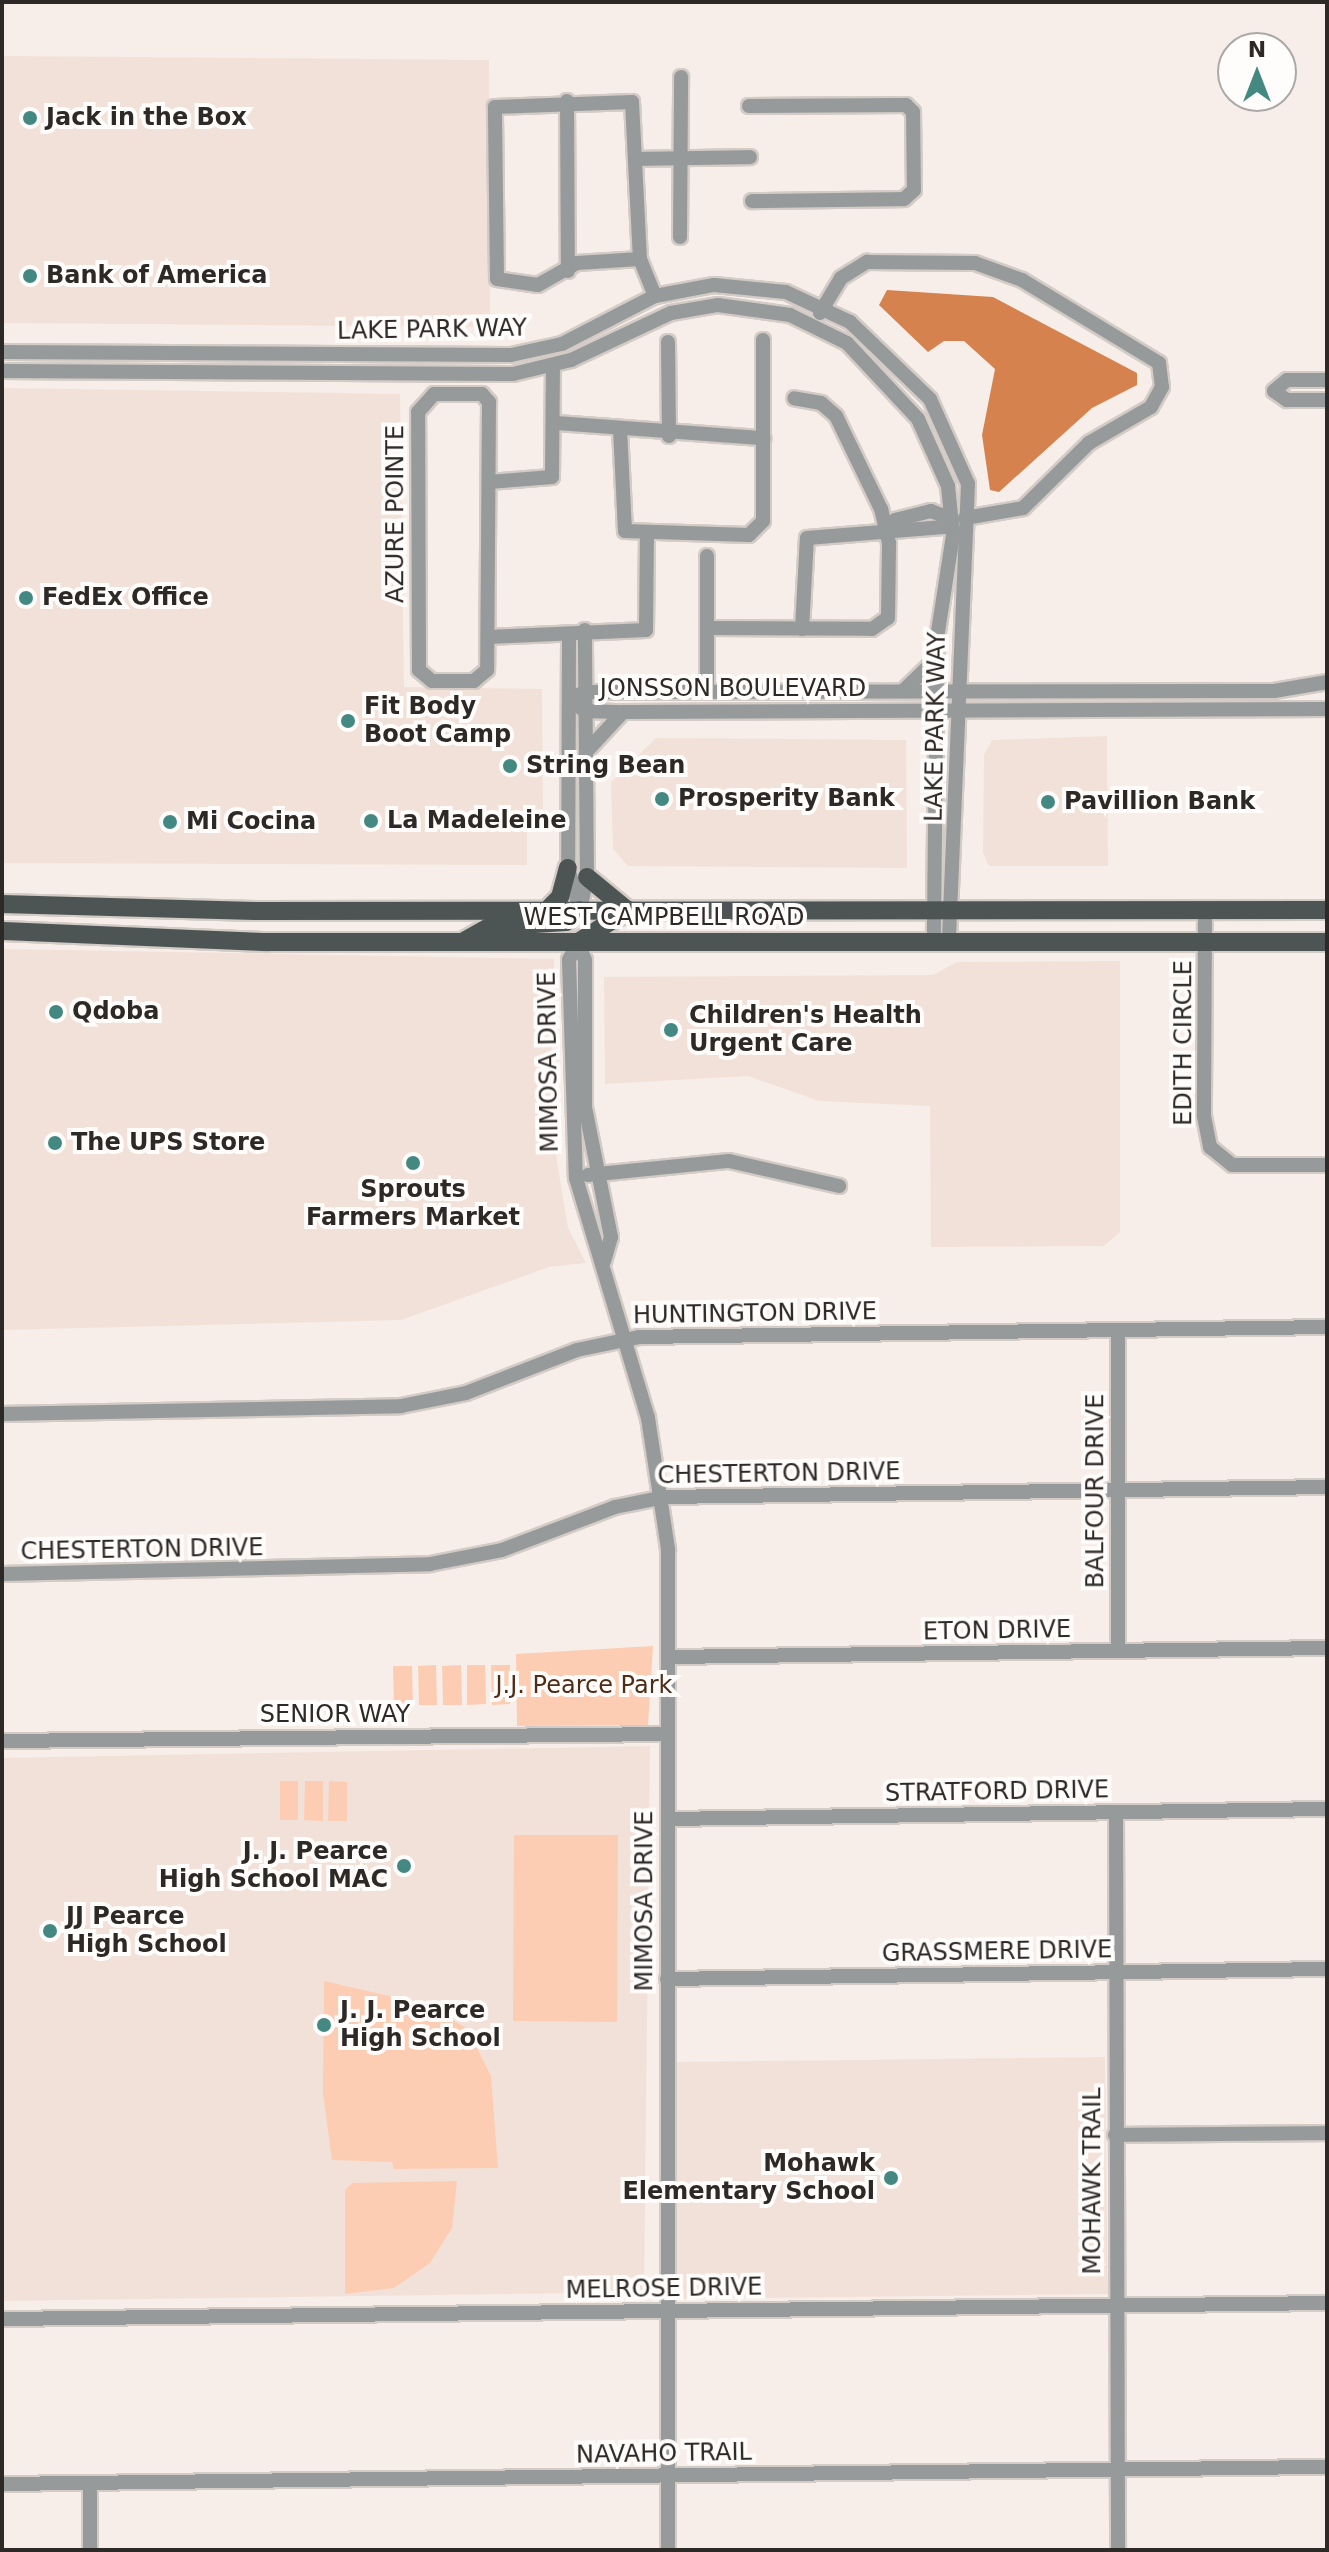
<!DOCTYPE html>
<style>
body{margin:0}
#map{position:relative;width:1329px;height:2552px;overflow:hidden;background:#f7eee9;font-family:"DejaVu Sans",sans-serif}
div>[style]{position:absolute}
[style*='--x']{left:calc(var(--x)*1px);top:calc(var(--y)*1px);width:calc(var(--w)*1px);rotate:calc(var(--a)*1deg)}
.built>*{inset:0;background:#f2e1d8}
.green>*{inset:0;background:#fccdb2}
.water>*{inset:0;background:#d6824f}
.roads{filter:drop-shadow(2px 0 #d3cbc6) drop-shadow(-2px 0 #d3cbc6) drop-shadow(0 2px #d3cbc6) drop-shadow(0 -2px #d3cbc6)}
.minor>*{height:14px;margin:-7px;padding:0 7px;transform-origin:7px;border-radius:7px;background:#969a9a}
.major>*{height:18px;margin:-9px;padding:0 9px;transform-origin:9px;border-radius:9px;background:#4d5554}
.dots>*{width:22px;height:22px;translate:-50% -50%;box-sizing:border-box;border:4px solid #fffdfc;border-radius:50%}
span{translate:-50% -50%;white-space:nowrap;text-align:center;line-height:1.15;-webkit-text-stroke:8px #fffdfc;paint-order:stroke}
.poi-label{font-size:24px;color:#2d2927;font-weight:700}
.left{translate:0 -50%;text-align:left}
.right{translate:-100% -50%;text-align:right}
.street-label{font-size:24px;color:#2d2927}
.park-label{font-size:24px;color:#4f2c16}
.frame{position:absolute;inset:0;border:4px solid #2d2927;pointer-events:none}
.north{position:absolute;left:1217px;top:32px;width:80px;height:80px;box-sizing:border-box;background:#fffdfc;border:2px solid #aba8a7;border-radius:50%;rotate:0deg;font-size:22px;font-weight:700;line-height:32px;text-align:center;color:#2d2927}
.north::after{content:'';display:block;margin:auto;width:28px;height:36px;background:#438982;clip-path:polygon(50% 0,100% 100%,50% 72%,0 100%)}
</style>
<div id="map">
<div class="built">
<div style="clip-path:polygon(2px 56px,489px 60px,490px 327px,2px 323px)"></div>
<div style="clip-path:polygon(2px 388px,400px 394px,404px 687px,542px 689px,543px 809px,527px 809px,527px 865px,2px 863px)"></div>
<div style="clip-path:polygon(1107px 736px,1108px 866px,989px 866px,983px 853px,984px 755px,992px 740px)"></div>
<div style="clip-path:polygon(656px 738px,906px 740px,907px 868px,628px 866px,613px 849px,611px 782px)"></div>
<div style="clip-path:polygon(2px 949px,554px 959px,550px 1120px,568px 1228px,586px 1263px,549px 1267px,401px 1320px,2px 1330px)"></div>
<div style="clip-path:polygon(1120px 961px,1120px 1232px,1104px 1246px,931px 1247px,930px 1106px,819px 1101px,748px 1076px,605px 1084px,604px 977px,933px 975px,957px 962px)"></div>
<div style="clip-path:polygon(650px 1746px,644px 2292px,2px 2301px,2px 1758px)"></div>
<div style="clip-path:polygon(1105px 2057px,1108px 2294px,677px 2299px,674px 2062px)"></div>
</div>
<div class="green">
<div style="clip-path:polygon(653px 1646px,648px 1725px,517px 1726px,516px 1654px)"></div>
<div style="clip-path:polygon(436px 1665px,437px 1705px,419px 1705px,418px 1666px)"></div>
<div style="clip-path:polygon(461px 1665px,462px 1705px,443px 1705px,442px 1666px)"></div>
<div style="clip-path:polygon(467px 1665px,485px 1665px,486px 1704px,467px 1705px)"></div>
<div style="clip-path:polygon(491px 1665px,510px 1665px,510px 1704px,492px 1705px)"></div>
<div style="clip-path:polygon(393px 1666px,412px 1666px,413px 1706px,394px 1706px)"></div>
<div style="clip-path:polygon(280px 1781px,298px 1781px,298px 1820px,280px 1820px)"></div>
<div style="clip-path:polygon(305px 1781px,323px 1781px,323px 1821px,304px 1820px)"></div>
<div style="clip-path:polygon(329px 1781px,347px 1782px,347px 1821px,328px 1821px)"></div>
<div style="clip-path:polygon(514px 1835px,618px 1835px,617px 2022px,513px 2021px)"></div>
<div style="clip-path:polygon(324px 1981px,419px 2003px,467px 2028px,491px 2076px,498px 2168px,394px 2169px,392px 2162px,332px 2160px,323px 2093px)"></div>
<div style="clip-path:polygon(457px 2181px,452px 2228px,430px 2263px,394px 2288px,345px 2294px,345px 2190px,352px 2183px)"></div>
</div>
<div class="water">
<div style="clip-path:polygon(887px 290px,993px 297px,1137px 373px,1137px 385px,1092px 408px,999px 492px,990px 490px,982px 435px,995px 369px,964px 341px,944px 341px,928px 352px,879px 305px)"></div>
</div>
<div class="roads">
<div class="minor">
<div style="--x:567;--y:101;--w:170;--a:89.7"></div>
<div style="--x:749;--y:106;--w:157;--a:-0.4"></div>
<div style="--x:906;--y:105;--w:10;--a:45"></div>
<div style="--x:913;--y:112;--w:78;--a:89.3"></div>
<div style="--x:914;--y:190;--w:13;--a:138"></div>
<div style="--x:904;--y:199;--w:152;--a:179.2"></div>
<div style="--x:640;--y:159;--w:110;--a:-1"></div>
<div style="--x:680;--y:237;--w:160;--a:-89.6"></div>
<div style="--x:640;--y:259;--w:63;--a:176.4"></div>
<div style="--x:577;--y:263;--w:45;--a:150.6"></div>
<div style="--x:538;--y:285;--w:41;--a:-171.7"></div>
<div style="--x:497;--y:279;--w:172;--a:-90.7"></div>
<div style="--x:495;--y:107;--w:137;--a:-2.1"></div>
<div style="--x:632;--y:102;--w:157;--a:87.1"></div>
<div style="--x:640;--y:259;--w:40;--a:68"></div>
<div style="--x:820;--y:313;--w:41;--a:-59"></div>
<div style="--x:841;--y:278;--w:31;--a:-32"></div>
<div style="--x:867;--y:262;--w:108;--a:0.5"></div>
<div style="--x:975;--y:263;--w:50;--a:19.9"></div>
<div style="--x:1022;--y:280;--w:160;--a:31.2"></div>
<div style="--x:1159;--y:363;--w:24;--a:83"></div>
<div style="--x:1162;--y:387;--w:23;--a:119"></div>
<div style="--x:1151;--y:407;--w:72;--a:149.9"></div>
<div style="--x:1089;--y:443;--w:93;--a:135.4"></div>
<div style="--x:1023;--y:508;--w:59;--a:170.2"></div>
<div style="--x:668;--y:342;--w:94;--a:89.4"></div>
<div style="--x:2;--y:352;--w:509;--a:0.34"></div>
<div style="--x:511;--y:355;--w:52;--a:-12.2"></div>
<div style="--x:562;--y:344;--w:105;--a:-27.3"></div>
<div style="--x:655;--y:296;--w:60;--a:-10.6"></div>
<div style="--x:714;--y:285;--w:72;--a:5.6"></div>
<div style="--x:786;--y:292;--w:71;--a:25.1"></div>
<div style="--x:850;--y:322;--w:111;--a:43.9"></div>
<div style="--x:930;--y:399;--w:93;--a:65.9"></div>
<div style="--x:968;--y:484;--w:457;--a:92.4"></div>
<div style="--x:2;--y:371;--w:511;--a:0.34"></div>
<div style="--x:513;--y:374;--w:60;--a:-13.6"></div>
<div style="--x:571;--y:360;--w:110;--a:-25.2"></div>
<div style="--x:671;--y:313;--w:48;--a:-9.7"></div>
<div style="--x:718;--y:305;--w:73;--a:7.9"></div>
<div style="--x:790;--y:315;--w:64;--a:26.2"></div>
<div style="--x:847;--y:343;--w:104;--a:46.9"></div>
<div style="--x:918;--y:419;--w:73;--a:65.9"></div>
<div style="--x:948;--y:486;--w:49;--a:84.2"></div>
<div style="--x:953;--y:535;--w:104;--a:98.8"></div>
<div style="--x:937;--y:638;--w:303;--a:90.6"></div>
<div style="--x:1327;--y:380;--w:40;--a:180"></div>
<div style="--x:1287;--y:380;--w:17;--a:140"></div>
<div style="--x:1274;--y:391;--w:16;--a:35"></div>
<div style="--x:1287;--y:400;--w:40;--a:0"></div>
<div style="--x:434;--y:394;--w:48;--a:0"></div>
<div style="--x:482;--y:394;--w:11;--a:49"></div>
<div style="--x:489;--y:402;--w:268;--a:90.4"></div>
<div style="--x:487;--y:670;--w:17;--a:140"></div>
<div style="--x:474;--y:681;--w:42;--a:180"></div>
<div style="--x:432;--y:681;--w:17;--a:-140"></div>
<div style="--x:419;--y:670;--w:258;--a:-90.2"></div>
<div style="--x:418;--y:412;--w:24;--a:-48"></div>
<div style="--x:557;--y:423;--w:207;--a:4.2"></div>
<div style="--x:620;--y:429;--w:102;--a:87.2"></div>
<div style="--x:625;--y:531;--w:124;--a:1.8"></div>
<div style="--x:749;--y:535;--w:20;--a:-45"></div>
<div style="--x:763;--y:521;--w:181;--a:-90"></div>
<div style="--x:489;--y:482;--w:63;--a:-4.5"></div>
<div style="--x:552;--y:477;--w:110;--a:-89.5"></div>
<div style="--x:888;--y:530;--w:12;--a:-55"></div>
<div style="--x:895;--y:520;--w:37;--a:-14"></div>
<div style="--x:931;--y:511;--w:22;--a:21"></div>
<div style="--x:707;--y:628;--w:165;--a:0.3"></div>
<div style="--x:872;--y:629;--w:19;--a:-35"></div>
<div style="--x:888;--y:618;--w:75;--a:-89.2"></div>
<div style="--x:889;--y:543;--w:35;--a:-103"></div>
<div style="--x:881;--y:509;--w:103;--a:-115.8"></div>
<div style="--x:836;--y:416;--w:20;--a:-139"></div>
<div style="--x:821;--y:403;--w:27;--a:-170"></div>
<div style="--x:802;--y:629;--w:91;--a:-86.9"></div>
<div style="--x:807;--y:538;--w:137;--a:-4.6"></div>
<div style="--x:944;--y:527;--w:11;--a:-45"></div>
<div style="--x:488;--y:637;--w:158;--a:-2.5"></div>
<div style="--x:646;--y:630;--w:95;--a:-89.4"></div>
<div style="--x:569;--y:637;--w:231;--a:90.2"></div>
<div style="--x:568;--y:868;--w:44;--a:74.1"></div>
<div style="--x:903;--y:691;--w:46;--a:-44.1"></div>
<div style="--x:707;--y:692;--w:136;--a:-90"></div>
<div style="--x:569;--y:699;--w:20;--a:37"></div>
<div style="--x:585;--y:711;--w:38;--a:2"></div>
<div style="--x:623;--y:712;--w:704;--a:-0.24"></div>
<div style="--x:569;--y:699;--w:17;--a:-24"></div>
<div style="--x:585;--y:692;--w:689;--a:-0.08"></div>
<div style="--x:1274;--y:691;--w:54;--a:-9.6"></div>
<div style="--x:586;--y:752;--w:54;--a:-47.2"></div>
<div style="--x:580;--y:910;--w:34;--a:-78"></div>
<div style="--x:587;--y:877;--w:247;--a:-90.5"></div>
<div style="--x:1205;--y:911;--w:205;--a:90.3"></div>
<div style="--x:1204;--y:1116;--w:32;--a:79"></div>
<div style="--x:1210;--y:1147;--w:28;--a:39"></div>
<div style="--x:1232;--y:1165;--w:95;--a:0"></div>
<div style="--x:578;--y:942;--w:20;--a:117"></div>
<div style="--x:569;--y:960;--w:218;--a:88.2"></div>
<div style="--x:576;--y:1178;--w:251;--a:73.3"></div>
<div style="--x:648;--y:1418;--w:133;--a:81.3"></div>
<div style="--x:668;--y:1549;--w:1001;--a:90"></div>
<div style="--x:578;--y:942;--w:19;--a:69"></div>
<div style="--x:585;--y:960;--w:147;--a:90"></div>
<div style="--x:585;--y:1107;--w:133;--a:78.7"></div>
<div style="--x:611;--y:1237;--w:25;--a:106"></div>
<div style="--x:588;--y:1175;--w:142;--a:-5.7"></div>
<div style="--x:729;--y:1161;--w:113;--a:12.8"></div>
<div style="--x:1118;--y:1330;--w:321;--a:90"></div>
<div style="--x:2;--y:1414;--w:399;--a:-1.1"></div>
<div style="--x:401;--y:1406;--w:66;--a:-11.3"></div>
<div style="--x:466;--y:1393;--w:119;--a:-21.2"></div>
<div style="--x:577;--y:1350;--w:63;--a:-11.8"></div>
<div style="--x:639;--y:1337;--w:688;--a:-0.83"></div>
<div style="--x:2;--y:1574;--w:428;--a:-1.3"></div>
<div style="--x:430;--y:1564;--w:73;--a:-11"></div>
<div style="--x:502;--y:1550;--w:121;--a:-20.8"></div>
<div style="--x:615;--y:1507;--w:50;--a:-11.5"></div>
<div style="--x:664;--y:1497;--w:663;--a:-0.86"></div>
<div style="--x:668;--y:1657;--w:659;--a:-0.78"></div>
<div style="--x:2;--y:1741;--w:666;--a:-0.6"></div>
<div style="--x:1116;--y:1812;--w:738;--a:89.84"></div>
<div style="--x:668;--y:1819;--w:659;--a:-0.87"></div>
<div style="--x:667;--y:1979;--w:660;--a:-0.87"></div>
<div style="--x:1115;--y:2135;--w:212;--a:-0.5"></div>
<div style="--x:2;--y:2319;--w:1325;--a:-0.69"></div>
<div style="--x:2;--y:2484;--w:1325;--a:-0.74"></div>
<div style="--x:90;--y:2550;--w:66;--a:-90"></div>
</div>
<div class="major">
<div style="--x:587;--y:877;--w:50;--a:39.4"></div>
<div style="--x:2;--y:904;--w:253;--a:1.6"></div>
<div style="--x:255;--y:911;--w:1072;--a:-0.05"></div>
<div style="--x:546;--y:911;--w:20;--a:-45"></div>
<div style="--x:560;--y:897;--w:30;--a:-75"></div>
<div style="--x:2;--y:931;--w:264;--a:2.4"></div>
<div style="--x:266;--y:942;--w:1061;--a:0"></div>
<div style="--x:462;--y:942;--w:31;--a:-29"></div>
<div style="--x:489;--y:927;--w:77;--a:-3.7"></div>
<div style="--x:566;--y:922;--w:18;--a:-41"></div>
<div style="--x:578;--y:942;--w:60;--a:-32.1"></div>
</div>
</div>
<div class="dots">
<div style="left:30px;top:118px;background:#438982"></div>
<div style="left:30px;top:276px;background:#438982"></div>
<div style="left:26px;top:598px;background:#438982"></div>
<div style="left:348px;top:721px;background:#438982"></div>
<div style="left:510px;top:766px;background:#438982"></div>
<div style="left:662px;top:799px;background:#438982"></div>
<div style="left:1048px;top:802px;background:#438982"></div>
<div style="left:371px;top:821px;background:#438982"></div>
<div style="left:170px;top:822px;background:#438982"></div>
<div style="left:56px;top:1012px;background:#438982"></div>
<div style="left:671px;top:1030px;background:#438982"></div>
<div style="left:55px;top:1143px;background:#438982"></div>
<div style="left:413px;top:1163px;background:#438982"></div>
<div style="left:404px;top:1866px;background:#438982"></div>
<div style="left:50px;top:1931px;background:#438982"></div>
<div style="left:324px;top:2025px;background:#438982"></div>
<div style="left:891px;top:2178px;background:#438982"></div>
</div>
<div class="poi-label">
<span class="left" style="left:46px;top:118px">Jack in the Box</span>
<span class="left" style="left:46px;top:276px">Bank of America</span>
<span class="left" style="left:42px;top:598px">FedEx Office</span>
<span class="left" style="left:364px;top:721px">Fit Body<br>Boot Camp</span>
<span class="left" style="left:526px;top:766px">String Bean</span>
<span class="left" style="left:678px;top:799px">Prosperity Bank</span>
<span class="left" style="left:1064px;top:802px">Pavillion Bank</span>
<span class="left" style="left:387px;top:821px">La Madeleine</span>
<span class="left" style="left:186px;top:822px">Mi Cocina</span>
<span class="left" style="left:72px;top:1012px">Qdoba</span>
<span class="left" style="left:689px;top:1030px">Children's Health<br>Urgent Care</span>
<span class="left" style="left:71px;top:1143px">The UPS Store</span>
<span style="left:413px;top:1204px">Sprouts<br>Farmers Market</span>
<span class="right" style="left:388px;top:1866px">J. J. Pearce<br>High School MAC</span>
<span class="left" style="left:66px;top:1931px">JJ Pearce<br>High School</span>
<span class="left" style="left:340px;top:2025px">J. J. Pearce<br>High School</span>
<span class="right" style="left:875px;top:2178px">Mohawk<br>Elementary School</span>
</div>
<div class="street-label">
<span style="left:432px;top:330px;rotate:-1deg">LAKE PARK WAY</span>
<span style="left:396px;top:514px;rotate:-90deg">AZURE POINTE</span>
<span style="left:733px;top:689px">JONSSON BOULEVARD</span>
<span style="left:936px;top:727px;rotate:-89deg">LAKE PARK WAY</span>
<span style="left:664px;top:918px">WEST CAMPBELL ROAD</span>
<span style="left:1184px;top:1043px;rotate:-90deg">EDITH CIRCLE</span>
<span style="left:549px;top:1062px;rotate:-91deg">MIMOSA DRIVE</span>
<span style="left:755px;top:1314px;rotate:-1deg">HUNTINGTON DRIVE</span>
<span style="left:779px;top:1474px;rotate:-1deg">CHESTERTON DRIVE</span>
<span style="left:1096px;top:1491px;rotate:-90deg">BALFOUR DRIVE</span>
<span style="left:142px;top:1550px;rotate:-1deg">CHESTERTON DRIVE</span>
<span style="left:997px;top:1631px;rotate:-1deg">ETON DRIVE</span>
<span style="left:335px;top:1715px">SENIOR WAY</span>
<span style="left:997px;top:1792px;rotate:-1deg">STRATFORD DRIVE</span>
<span style="left:645px;top:1901px;rotate:-90deg">MIMOSA DRIVE</span>
<span style="left:997px;top:1952px;rotate:-1deg">GRASSMERE DRIVE</span>
<span style="left:1093px;top:2181px;rotate:-90deg">MOHAWK TRAIL</span>
<span style="left:664px;top:2289px;rotate:-1deg">MELROSE DRIVE</span>
<span style="left:664px;top:2454px;rotate:-1deg">NAVAHO TRAIL</span>
</div>
<div class="park-label">
<span style="left:584px;top:1686px">J.J. Pearce Park</span>
</div>
<div class="frame"></div>
<div class="north">N</div>
</div>
